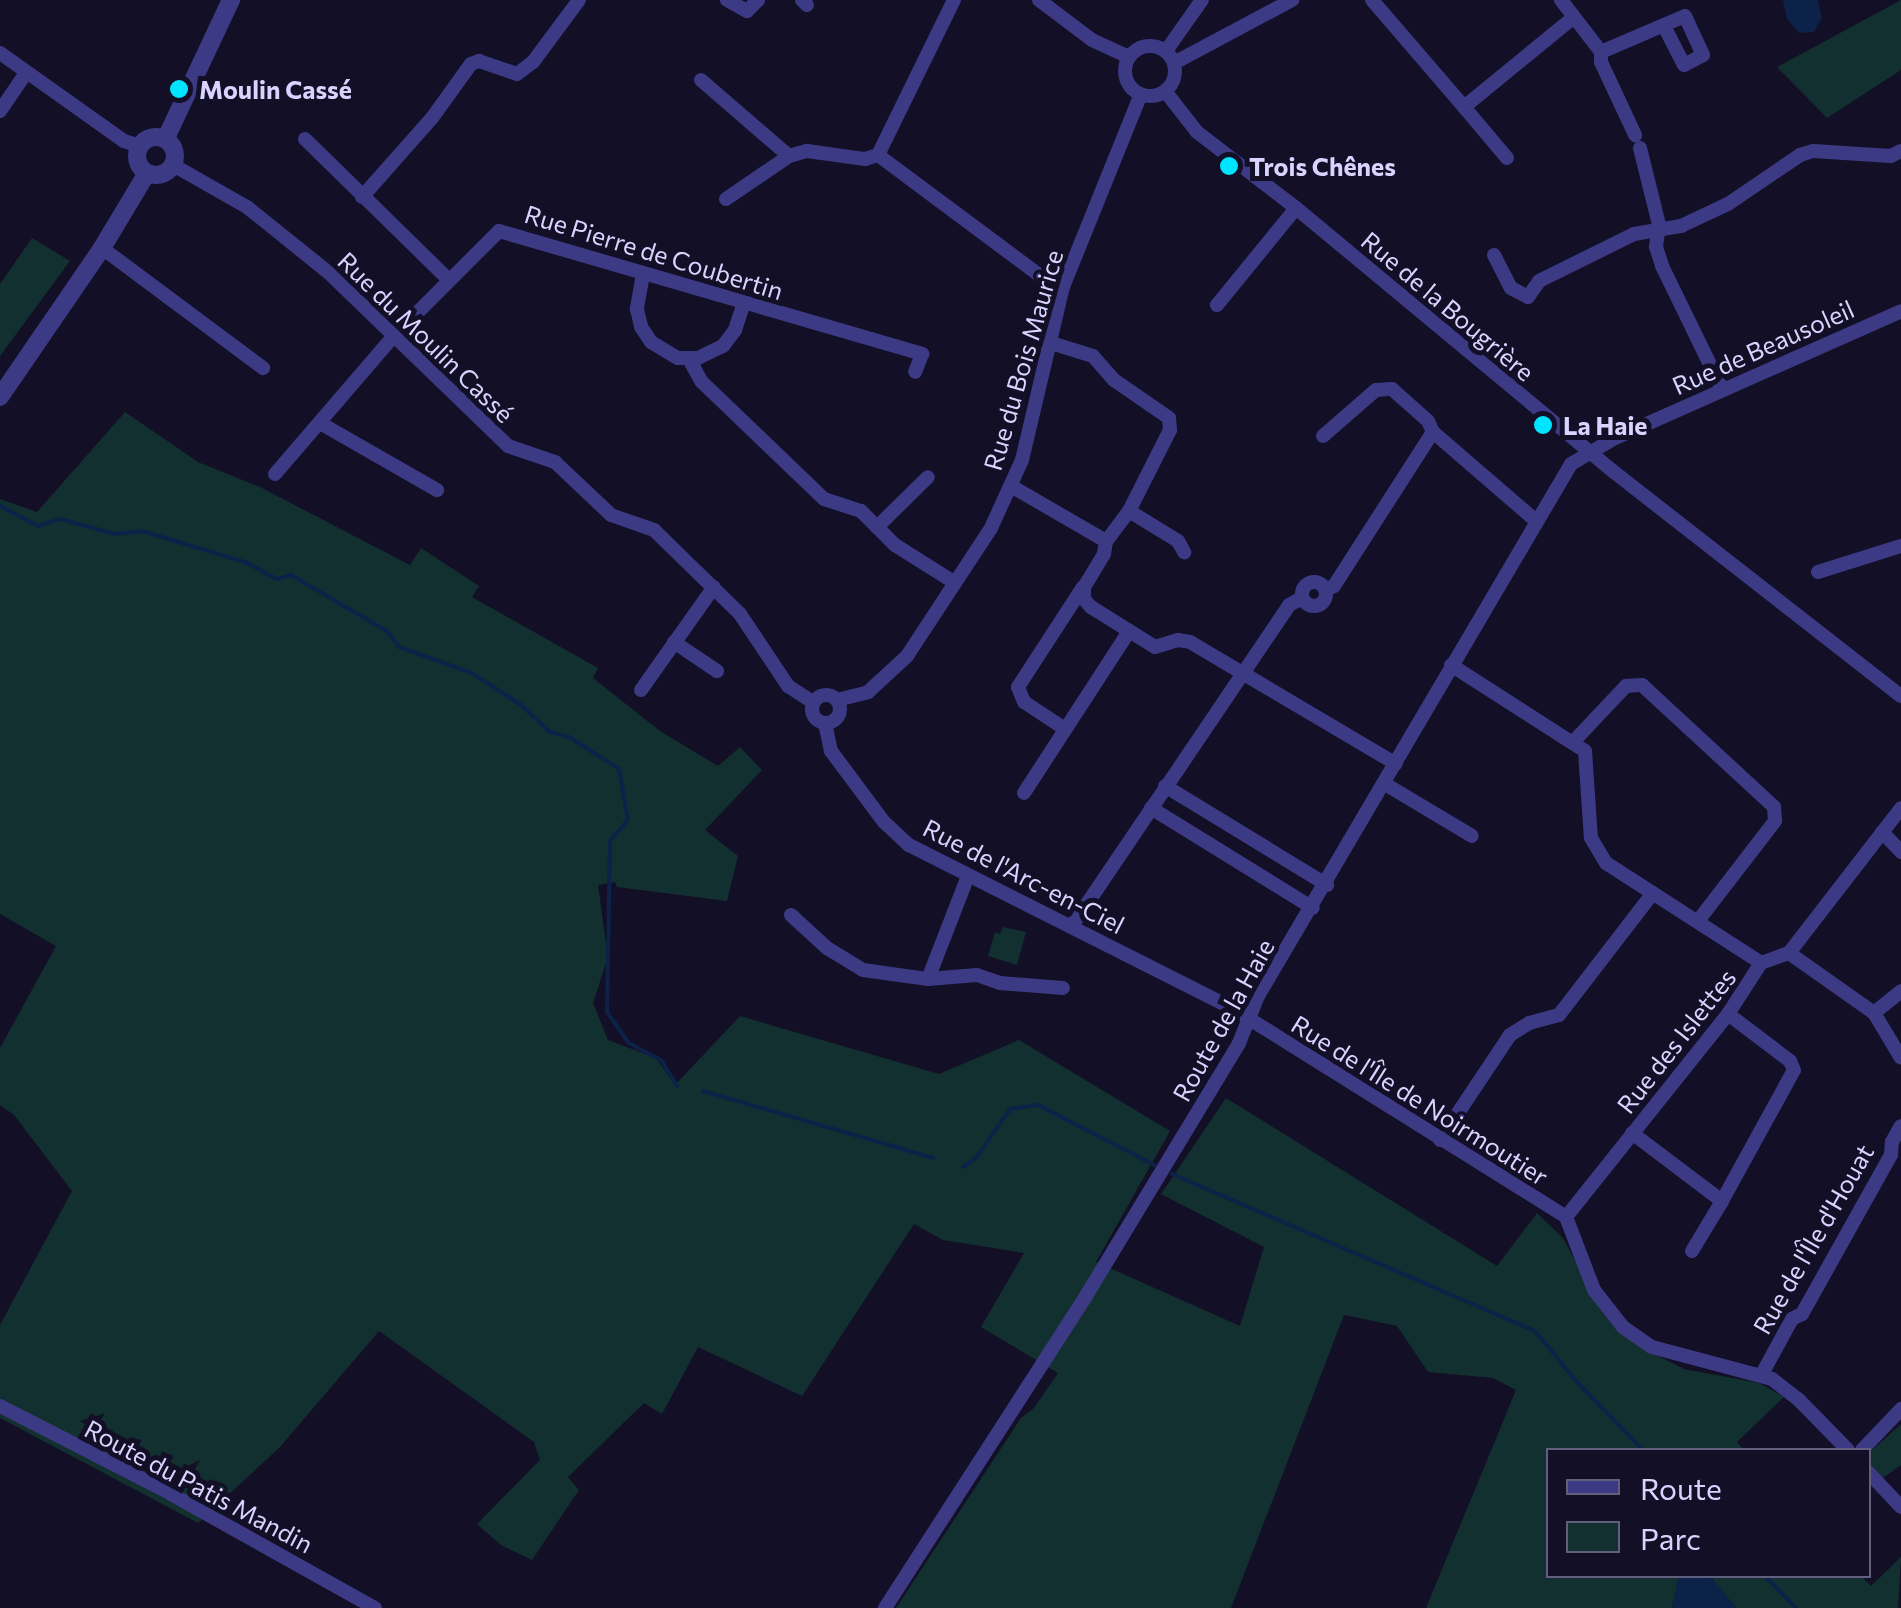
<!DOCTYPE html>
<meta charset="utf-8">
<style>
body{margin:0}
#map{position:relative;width:1901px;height:1608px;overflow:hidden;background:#130f26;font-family:Commissioner,sans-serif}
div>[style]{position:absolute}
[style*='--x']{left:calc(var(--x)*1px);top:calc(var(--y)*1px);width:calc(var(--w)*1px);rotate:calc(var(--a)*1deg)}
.green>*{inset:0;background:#12302f}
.water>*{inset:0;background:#0c2248}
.stream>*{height:4px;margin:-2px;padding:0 2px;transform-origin:2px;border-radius:2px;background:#0c2248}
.minor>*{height:14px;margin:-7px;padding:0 7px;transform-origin:7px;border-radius:7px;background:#3d3a85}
.minor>.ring{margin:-7px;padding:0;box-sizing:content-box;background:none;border:14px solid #3d3a85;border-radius:50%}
.tertiary>*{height:18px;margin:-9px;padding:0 9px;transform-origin:9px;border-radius:9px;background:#3d3a85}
.tertiary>.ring{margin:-9px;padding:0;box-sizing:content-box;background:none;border:18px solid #3d3a85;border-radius:50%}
.dots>*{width:28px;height:28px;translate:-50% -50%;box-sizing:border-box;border:5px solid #130f26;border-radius:50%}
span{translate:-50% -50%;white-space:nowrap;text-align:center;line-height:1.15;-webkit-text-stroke:10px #130f26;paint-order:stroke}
.poi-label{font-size:25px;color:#d9d4ff;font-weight:700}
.left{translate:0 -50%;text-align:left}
.street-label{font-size:25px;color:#d9d4ff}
.legend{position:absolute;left:1546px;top:1448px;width:325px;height:130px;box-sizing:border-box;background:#130f26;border:2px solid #625e7d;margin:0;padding:12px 18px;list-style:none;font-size:30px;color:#d9d4ff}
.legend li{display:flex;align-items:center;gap:20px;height:50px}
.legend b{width:50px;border:2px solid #625e7d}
</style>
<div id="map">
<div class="green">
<div style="clip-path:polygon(1901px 0,1901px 70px,1827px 118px,1777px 67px)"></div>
<div style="clip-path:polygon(32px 238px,70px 261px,0 356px,0 284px)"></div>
<div style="clip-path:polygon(125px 412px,198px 462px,260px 487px,410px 565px,421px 548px,479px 586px,472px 597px,598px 668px,593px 678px,660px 731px,718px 766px,740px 747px,762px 770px,705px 830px,738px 856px,727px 901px,617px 887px,615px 882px,598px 885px,608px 957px,593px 1003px,608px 1040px,656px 1058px,675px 1085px,740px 1016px,939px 1074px,1019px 1040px,1170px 1131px,1096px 1262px,1240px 1326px,1264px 1247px,1161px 1194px,1226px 1098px,1497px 1266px,1537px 1213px,1563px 1238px,1605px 1316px,1642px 1348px,1684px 1369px,1759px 1383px,1784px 1397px,1737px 1442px,1744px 1450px,1548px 1450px,1548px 1576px,1679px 1576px,1672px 1608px,1426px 1608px,1516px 1390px,1493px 1378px,1428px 1372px,1397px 1326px,1344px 1315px,1231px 1608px,896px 1608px,1021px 1418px,1034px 1408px,1058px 1373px,981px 1327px,1024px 1253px,943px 1240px,914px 1224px,802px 1396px,698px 1347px,662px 1414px,644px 1403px,568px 1477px,579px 1490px,532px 1560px,501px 1545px,477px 1524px,540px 1460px,534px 1442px,379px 1331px,280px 1447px,198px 1523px,0 1418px,0 1325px,72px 1191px,14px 1115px,0 1105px,0 1048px,56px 946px,0 914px,0 499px,37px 512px)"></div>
<div style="clip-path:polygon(1003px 927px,1026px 932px,1017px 965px,988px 956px,995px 932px,1000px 934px)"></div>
<div style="clip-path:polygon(1901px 1424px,1901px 1465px,1883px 1478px,1869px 1464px,1869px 1453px)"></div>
<div style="clip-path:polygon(1901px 1557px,1898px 1608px,1736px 1608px,1710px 1576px,1861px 1576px,1871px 1586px)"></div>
</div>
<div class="water">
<div style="clip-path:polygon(1783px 0,1818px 0,1822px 18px,1814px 32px,1799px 33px,1787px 19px)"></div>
<div style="clip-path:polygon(1679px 1576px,1710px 1576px,1736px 1608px,1672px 1608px)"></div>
</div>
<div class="stream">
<div style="--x:0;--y:506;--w:43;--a:27.8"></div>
<div style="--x:38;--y:526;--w:23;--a:-18"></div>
<div style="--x:60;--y:519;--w:57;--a:15.3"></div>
<div style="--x:115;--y:534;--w:27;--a:-6"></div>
<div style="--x:142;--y:531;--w:108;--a:16.8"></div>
<div style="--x:245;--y:562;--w:36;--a:28"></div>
<div style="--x:277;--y:579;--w:15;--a:-16"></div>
<div style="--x:291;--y:575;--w:111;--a:30.3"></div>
<div style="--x:387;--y:631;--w:20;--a:53"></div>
<div style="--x:399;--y:647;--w:77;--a:19.6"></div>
<div style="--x:472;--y:673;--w:57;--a:32.9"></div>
<div style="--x:520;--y:704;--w:41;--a:43"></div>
<div style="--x:550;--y:732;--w:20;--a:15"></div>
<div style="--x:569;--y:737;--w:59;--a:32.6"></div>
<div style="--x:619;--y:769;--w:52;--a:80"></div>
<div style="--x:628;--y:820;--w:28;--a:131"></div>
<div style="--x:610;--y:841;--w:171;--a:91"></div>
<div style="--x:607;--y:1012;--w:38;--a:55"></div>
<div style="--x:629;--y:1043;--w:36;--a:28"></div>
<div style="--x:661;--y:1060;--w:31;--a:58"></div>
<div style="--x:703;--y:1091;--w:240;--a:16.2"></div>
<div style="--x:963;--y:1167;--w:16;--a:-35"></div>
<div style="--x:976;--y:1158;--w:60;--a:-55.2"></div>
<div style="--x:1010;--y:1109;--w:28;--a:-8"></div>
<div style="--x:1038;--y:1105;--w:131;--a:27.3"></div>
<div style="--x:1172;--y:1174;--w:395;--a:23.4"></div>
<div style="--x:1535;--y:1331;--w:66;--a:50.5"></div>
<div style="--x:1577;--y:1382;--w:95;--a:45.9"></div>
<div style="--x:1765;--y:1576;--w:45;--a:45.9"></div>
</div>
<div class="minor">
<div style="--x:727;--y:0;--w:23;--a:29"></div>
<div style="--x:747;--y:11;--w:16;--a:-45"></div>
<div style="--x:802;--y:0;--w:7;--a:45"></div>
<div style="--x:1039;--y:0;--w:66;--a:37"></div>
<div style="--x:1092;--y:40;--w:41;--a:24.7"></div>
<div style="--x:1372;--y:0;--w:141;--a:49.3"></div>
<div style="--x:1561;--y:0;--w:66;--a:52.4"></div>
<div class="ring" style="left:1125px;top:46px;width:36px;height:36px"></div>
<div style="--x:1166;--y:51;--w:62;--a:-54.8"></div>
<div style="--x:1601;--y:52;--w:91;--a:-23.2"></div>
<div style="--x:1685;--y:16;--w:43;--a:65.2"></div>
<div style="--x:1703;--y:55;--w:21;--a:152"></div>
<div style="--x:1684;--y:65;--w:44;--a:-117.1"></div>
<div style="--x:1601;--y:52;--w:10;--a:90"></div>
<div style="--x:1601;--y:62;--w:81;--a:65"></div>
<div style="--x:0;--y:53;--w:152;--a:35.4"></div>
<div style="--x:124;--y:141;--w:16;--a:18"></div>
<div style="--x:1174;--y:63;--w:134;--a:-28.1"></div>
<div style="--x:701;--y:80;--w:116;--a:40.8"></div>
<div style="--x:1165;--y:91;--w:52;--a:52"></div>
<div style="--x:1197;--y:132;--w:125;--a:37.5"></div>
<div style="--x:1296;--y:208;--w:413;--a:39.7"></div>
<div style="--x:1614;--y:472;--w:364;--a:38"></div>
<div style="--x:0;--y:111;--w:46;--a:-55.6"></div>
<div style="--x:305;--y:139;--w:200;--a:44.4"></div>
<div style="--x:1640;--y:148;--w:79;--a:76.1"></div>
<div style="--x:1659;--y:225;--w:22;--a:98"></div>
<div style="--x:1656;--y:247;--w:20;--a:72"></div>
<div style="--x:1662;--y:266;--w:137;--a:64"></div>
<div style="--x:878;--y:155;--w:209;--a:36.7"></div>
<div style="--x:1046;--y:280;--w:18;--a:22"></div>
<div style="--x:1507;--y:158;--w:67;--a:-130.1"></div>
<div style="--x:1464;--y:107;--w:142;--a:-39.3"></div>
<div style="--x:173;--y:165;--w:85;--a:29.6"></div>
<div style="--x:247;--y:207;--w:105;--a:38.8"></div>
<div style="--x:329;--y:273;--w:249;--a:44"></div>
<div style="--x:508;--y:446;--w:50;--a:18.8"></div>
<div style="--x:555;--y:462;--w:77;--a:43.4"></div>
<div style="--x:611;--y:515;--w:46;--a:19.2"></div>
<div style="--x:654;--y:530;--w:120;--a:44.3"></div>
<div style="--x:740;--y:614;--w:87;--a:56.3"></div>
<div style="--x:788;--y:686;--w:30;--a:33"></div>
<div style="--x:362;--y:197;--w:106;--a:-48.5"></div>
<div style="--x:432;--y:118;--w:67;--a:-54.2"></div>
<div style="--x:471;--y:64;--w:9;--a:-21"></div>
<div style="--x:479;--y:61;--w:40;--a:18.9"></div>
<div style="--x:517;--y:74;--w:20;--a:-37"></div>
<div style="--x:533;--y:62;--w:77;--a:-53.4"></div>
<div style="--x:726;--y:199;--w:76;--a:-34.3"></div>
<div style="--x:789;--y:156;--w:19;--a:-16"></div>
<div style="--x:807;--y:151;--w:59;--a:7.9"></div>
<div style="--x:865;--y:159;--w:14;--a:-17"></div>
<div style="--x:878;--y:155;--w:173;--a:-63.9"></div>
<div style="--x:102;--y:248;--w:201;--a:36.7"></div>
<div style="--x:1494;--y:255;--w:37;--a:63"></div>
<div style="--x:1511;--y:288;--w:19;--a:28"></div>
<div style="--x:1528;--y:297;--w:19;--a:-55"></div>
<div style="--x:1539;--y:281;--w:106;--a:-26.3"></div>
<div style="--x:1634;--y:234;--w:48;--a:-9.7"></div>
<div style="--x:1681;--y:226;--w:52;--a:-25.1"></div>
<div style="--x:1728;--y:204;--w:87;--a:-34.2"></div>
<div style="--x:1800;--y:155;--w:14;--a:-17"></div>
<div style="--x:1813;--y:151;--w:78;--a:3.7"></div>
<div style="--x:1891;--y:156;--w:11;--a:-27"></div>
<div style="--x:643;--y:274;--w:36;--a:100"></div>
<div style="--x:637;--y:309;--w:18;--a:77"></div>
<div style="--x:641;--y:327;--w:18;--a:56"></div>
<div style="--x:651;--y:342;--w:31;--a:31"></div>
<div style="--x:678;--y:358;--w:20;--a:0"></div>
<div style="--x:698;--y:358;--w:28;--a:-26"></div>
<div style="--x:723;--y:346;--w:20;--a:-53"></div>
<div style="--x:735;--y:330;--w:28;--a:-72"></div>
<div style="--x:1217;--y:305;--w:125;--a:-50.8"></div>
<div style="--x:1051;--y:343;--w:44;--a:17.2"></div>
<div style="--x:1093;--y:356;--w:32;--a:49"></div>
<div style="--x:1114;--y:380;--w:67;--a:34.6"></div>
<div style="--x:1169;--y:418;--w:12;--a:85"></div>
<div style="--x:1170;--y:430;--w:91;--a:116.8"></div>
<div style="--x:1129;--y:511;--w:38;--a:127"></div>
<div style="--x:689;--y:359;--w:26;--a:61"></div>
<div style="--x:702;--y:382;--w:169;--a:43.8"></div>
<div style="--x:824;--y:499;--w:39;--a:18"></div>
<div style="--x:861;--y:511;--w:48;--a:45"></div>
<div style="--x:895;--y:545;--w:71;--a:32.3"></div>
<div style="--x:320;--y:423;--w:135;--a:29.8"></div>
<div style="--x:1323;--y:436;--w:70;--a:-41"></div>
<div style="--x:1376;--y:390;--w:16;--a:-4"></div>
<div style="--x:1392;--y:389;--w:48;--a:41.6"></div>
<div style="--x:1428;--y:421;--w:12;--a:66"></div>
<div style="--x:1433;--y:432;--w:136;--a:40.8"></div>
<div style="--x:275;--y:474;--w:181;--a:-49.3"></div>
<div style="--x:393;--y:337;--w:150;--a:-45"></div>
<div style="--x:499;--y:231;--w:441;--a:16.2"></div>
<div style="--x:922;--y:354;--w:19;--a:111"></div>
<div style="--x:1011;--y:486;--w:110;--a:30.1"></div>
<div style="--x:1106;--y:541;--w:13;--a:99"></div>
<div style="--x:1104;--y:554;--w:39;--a:121"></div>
<div style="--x:1084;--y:587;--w:12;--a:90"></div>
<div style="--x:1084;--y:599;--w:11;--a:49"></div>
<div style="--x:1091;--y:607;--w:75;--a:32"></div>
<div style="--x:1155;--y:647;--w:24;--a:-17"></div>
<div style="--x:1178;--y:640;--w:12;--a:9"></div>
<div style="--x:1190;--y:642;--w:239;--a:30.6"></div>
<div style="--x:1129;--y:511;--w:57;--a:31.5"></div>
<div style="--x:1178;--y:541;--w:13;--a:61"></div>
<div style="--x:877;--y:527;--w:71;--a:-44.4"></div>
<div style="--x:1818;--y:572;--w:87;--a:-17.4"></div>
<div class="ring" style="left:1302px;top:582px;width:10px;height:10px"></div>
<div style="--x:1326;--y:590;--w:9;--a:-27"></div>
<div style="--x:1334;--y:586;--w:183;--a:-57.3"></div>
<div style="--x:674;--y:642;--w:52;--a:34"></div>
<div style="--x:1451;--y:665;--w:159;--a:32.7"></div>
<div style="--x:1585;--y:751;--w:87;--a:86.1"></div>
<div style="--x:1591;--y:838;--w:29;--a:59"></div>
<div style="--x:1606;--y:863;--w:184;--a:32.8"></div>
<div style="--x:641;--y:690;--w:126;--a:-54.7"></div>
<div class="ring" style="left:812px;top:695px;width:14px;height:14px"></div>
<div style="--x:837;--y:700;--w:32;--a:-14"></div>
<div style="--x:868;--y:692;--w:53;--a:-42.7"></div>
<div style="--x:907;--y:656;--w:153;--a:-56.7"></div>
<div style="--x:991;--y:528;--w:75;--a:-65.5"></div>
<div style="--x:1022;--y:460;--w:178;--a:-76.7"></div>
<div style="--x:1063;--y:287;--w:208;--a:-68"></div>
<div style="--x:825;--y:723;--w:29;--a:78"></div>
<div style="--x:831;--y:751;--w:89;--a:53.3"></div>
<div style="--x:884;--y:822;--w:34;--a:43"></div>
<div style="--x:909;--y:845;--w:365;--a:26.8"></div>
<div style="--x:1235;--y:1010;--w:390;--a:32"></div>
<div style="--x:1065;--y:729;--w:49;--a:-146.6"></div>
<div style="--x:1024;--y:702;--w:16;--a:-112"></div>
<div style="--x:1018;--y:687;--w:119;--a:-57"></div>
<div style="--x:1574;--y:741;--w:76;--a:-46.6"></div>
<div style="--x:1626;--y:686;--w:16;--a:-4"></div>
<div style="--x:1642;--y:685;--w:180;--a:42.7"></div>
<div style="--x:1774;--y:807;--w:14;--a:86"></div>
<div style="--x:1775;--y:821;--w:126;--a:127.6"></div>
<div style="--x:1385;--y:784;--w:101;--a:30.9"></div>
<div style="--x:1165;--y:786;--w:190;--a:31.4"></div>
<div style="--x:1024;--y:793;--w:191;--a:-57"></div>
<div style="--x:1151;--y:808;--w:190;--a:31.7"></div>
<div style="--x:1882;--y:832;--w:28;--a:46"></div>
<div style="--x:791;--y:915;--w:49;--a:42.5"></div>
<div style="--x:827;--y:948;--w:42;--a:31.4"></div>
<div style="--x:863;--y:970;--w:66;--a:7.9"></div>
<div style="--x:928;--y:979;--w:49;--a:-4.7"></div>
<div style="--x:977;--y:975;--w:24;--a:19"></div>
<div style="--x:1000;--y:983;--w:63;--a:4.5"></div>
<div style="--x:1072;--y:926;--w:387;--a:-55.9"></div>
<div style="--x:1289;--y:605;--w:15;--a:-28"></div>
<div style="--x:1789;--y:953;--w:104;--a:35.2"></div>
<div style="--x:1874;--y:1013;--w:52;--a:59"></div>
<div style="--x:928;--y:979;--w:110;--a:-68.8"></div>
<div style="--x:1874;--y:1013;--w:35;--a:-39"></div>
<div style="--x:1632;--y:1133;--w:113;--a:37.1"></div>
<div style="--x:1722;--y:1201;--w:149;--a:-61.2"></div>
<div style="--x:1794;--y:1070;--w:10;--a:-114"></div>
<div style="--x:1790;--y:1061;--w:78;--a:-142.8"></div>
<div style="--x:1440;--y:1140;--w:126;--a:-56.3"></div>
<div style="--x:1510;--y:1035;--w:22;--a:-32"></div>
<div style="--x:1529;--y:1023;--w:31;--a:-15"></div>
<div style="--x:1559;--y:1015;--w:154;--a:-52.4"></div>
<div style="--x:1566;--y:1217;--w:260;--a:-51.4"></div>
<div style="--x:1728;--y:1014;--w:61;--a:-57.1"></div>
<div style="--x:1761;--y:963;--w:30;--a:-20"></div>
<div style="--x:1789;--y:953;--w:183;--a:-52.3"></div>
<div style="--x:1566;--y:1217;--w:78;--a:69"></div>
<div style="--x:1594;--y:1290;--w:47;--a:51.9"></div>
<div style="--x:1623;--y:1327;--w:35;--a:35"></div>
<div style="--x:1652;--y:1347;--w:124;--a:14.9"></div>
<div style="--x:1772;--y:1379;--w:33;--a:38"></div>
<div style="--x:1798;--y:1399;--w:71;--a:45.6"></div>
<div style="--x:1692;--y:1251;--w:58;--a:-59"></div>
<div style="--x:1762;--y:1374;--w:63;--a:-61.4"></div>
<div style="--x:1792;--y:1319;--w:11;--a:-27"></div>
<div style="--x:1802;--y:1314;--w:182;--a:-60.8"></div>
<div style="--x:1891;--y:1155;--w:13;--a:-86"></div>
<div style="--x:1892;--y:1142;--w:18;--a:-61"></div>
<div style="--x:0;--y:1406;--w:182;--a:27.1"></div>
<div style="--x:162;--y:1489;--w:244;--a:29.2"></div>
<div style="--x:1862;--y:1450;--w:57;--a:-46.4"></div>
<div style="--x:1868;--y:1472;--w:48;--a:46.7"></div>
<div style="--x:885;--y:1608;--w:371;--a:-57.2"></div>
<div style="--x:1086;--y:1296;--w:296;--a:-58.8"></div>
<div style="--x:1239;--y:1043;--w:51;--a:-68"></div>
<div style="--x:1258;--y:996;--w:617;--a:-59.53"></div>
<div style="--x:1571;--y:464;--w:51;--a:-30.6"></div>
<div style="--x:1615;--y:438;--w:313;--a:-23.9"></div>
</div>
<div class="tertiary">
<div class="ring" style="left:137px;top:137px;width:20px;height:20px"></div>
<div style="--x:166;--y:138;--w:153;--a:-64.8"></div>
<div style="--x:0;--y:397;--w:181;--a:-55.6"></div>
<div style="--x:102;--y:248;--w:87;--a:-59"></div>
</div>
<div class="dots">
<div style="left:179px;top:89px;background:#00e5ff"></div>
<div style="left:1229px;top:166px;background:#00e5ff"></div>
<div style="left:1543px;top:425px;background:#00e5ff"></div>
</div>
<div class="poi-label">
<span class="left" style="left:199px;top:89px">Moulin Cassé</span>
<span class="left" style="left:1249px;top:166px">Trois Chênes</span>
<span class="left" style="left:1563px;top:425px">La Haie</span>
</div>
<div class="street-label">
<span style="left:654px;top:252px;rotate:17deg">Rue Pierre de Coubertin</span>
<span style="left:1448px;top:306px;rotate:40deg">Rue de la Bougrière</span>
<span style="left:426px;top:337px;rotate:44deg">Rue du Moulin Cassé</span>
<span style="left:1763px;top:347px;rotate:-24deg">Rue de Beausoleil</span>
<span style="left:1023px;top:360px;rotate:-74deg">Rue du Bois Maurice</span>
<span style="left:1024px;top:876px;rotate:27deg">Rue de l'Arc-en-Ciel</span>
<span style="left:1223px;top:1020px;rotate:-61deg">Route de la Haie</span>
<span style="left:1676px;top:1041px;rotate:-52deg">Rue des Islettes</span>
<span style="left:1420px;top:1100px;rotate:32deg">Rue de l'Île de Noirmoutier</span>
<span style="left:1813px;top:1239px;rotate:-60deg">Rue de l'Île d'Houat</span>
<span style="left:199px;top:1486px;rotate:28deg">Route du Patis Mandin</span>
</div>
<ul class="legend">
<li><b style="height:12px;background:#3d3a85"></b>Route</li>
<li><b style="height:28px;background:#12302f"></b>Parc</li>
</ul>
</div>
